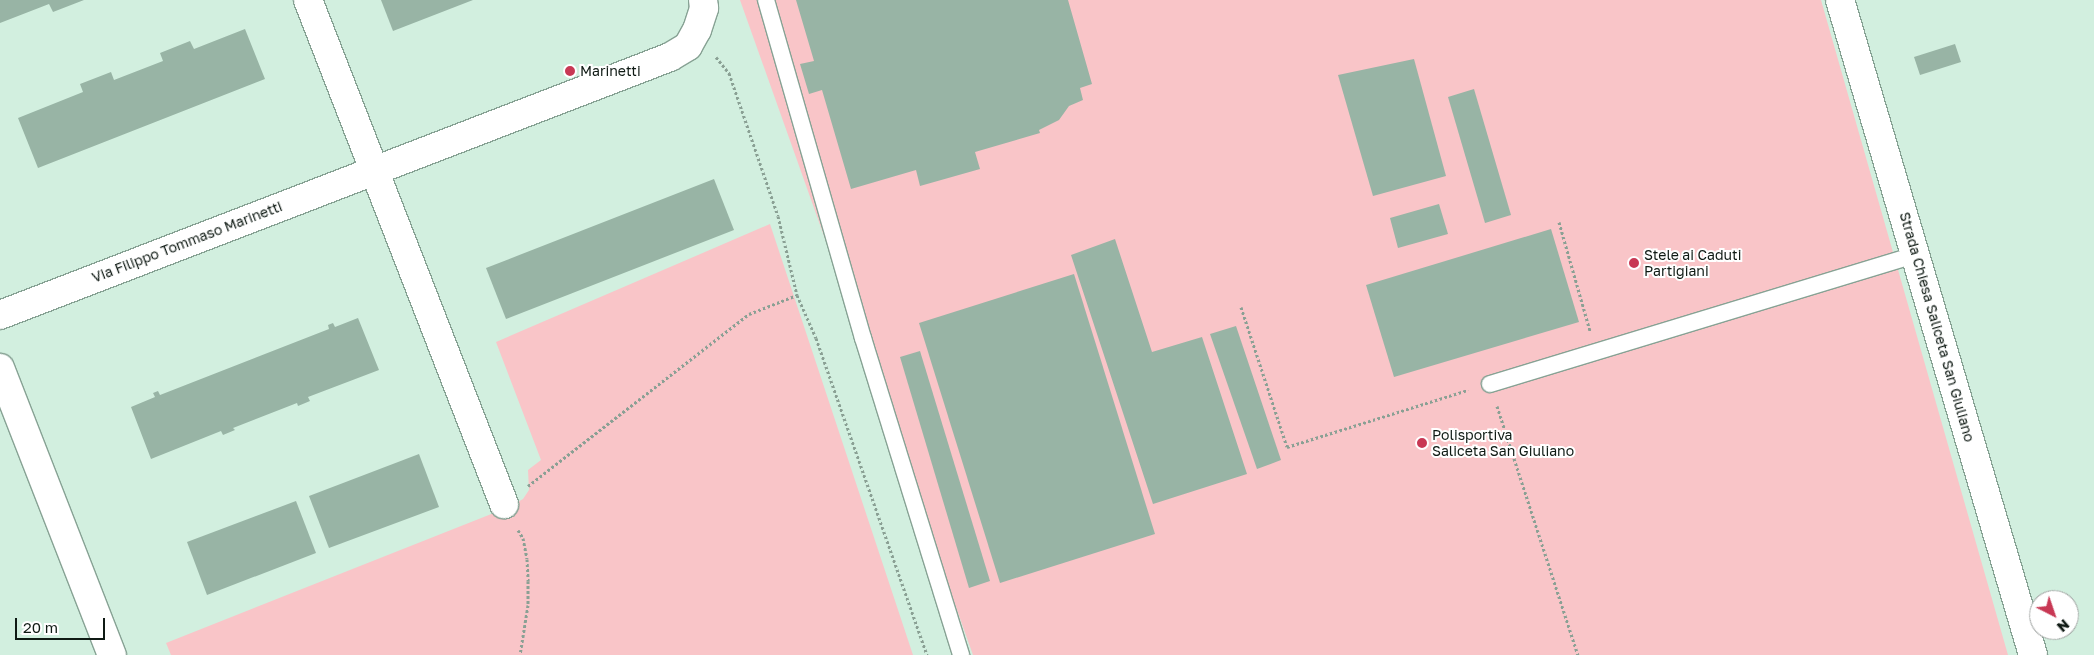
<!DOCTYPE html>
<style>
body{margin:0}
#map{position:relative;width:2094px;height:655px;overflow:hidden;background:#d2efdf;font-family:"Golos Text",sans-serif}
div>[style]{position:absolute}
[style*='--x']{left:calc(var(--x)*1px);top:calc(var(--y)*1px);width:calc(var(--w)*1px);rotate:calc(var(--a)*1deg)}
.green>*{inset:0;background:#f9c5c8}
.building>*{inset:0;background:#98b4a5}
.path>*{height:3px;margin-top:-1.5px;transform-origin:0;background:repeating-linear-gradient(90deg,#8aa094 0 2.5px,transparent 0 5px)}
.roads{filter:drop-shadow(1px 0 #87a294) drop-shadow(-1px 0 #87a294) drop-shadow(0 1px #87a294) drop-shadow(0 -1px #87a294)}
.service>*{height:16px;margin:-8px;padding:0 8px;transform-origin:8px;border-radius:8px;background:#fff}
.minor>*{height:28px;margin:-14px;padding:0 14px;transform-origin:14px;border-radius:14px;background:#fff}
.dots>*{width:14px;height:14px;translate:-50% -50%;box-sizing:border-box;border:2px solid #fff;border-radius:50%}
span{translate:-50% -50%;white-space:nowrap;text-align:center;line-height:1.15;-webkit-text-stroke:4px #fff;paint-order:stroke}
.poi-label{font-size:14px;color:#0f1a14}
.left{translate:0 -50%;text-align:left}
.street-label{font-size:14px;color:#0f1a14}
.north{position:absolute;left:2029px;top:590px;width:50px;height:50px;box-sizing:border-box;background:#fff;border:1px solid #9fa3a1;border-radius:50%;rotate:139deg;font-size:14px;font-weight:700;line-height:20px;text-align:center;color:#0f1a14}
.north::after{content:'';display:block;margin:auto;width:18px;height:22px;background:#c83854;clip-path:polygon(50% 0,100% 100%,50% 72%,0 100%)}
.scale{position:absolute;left:15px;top:618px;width:90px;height:22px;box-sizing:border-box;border:2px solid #0f1a14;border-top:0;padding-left:6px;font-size:15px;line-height:18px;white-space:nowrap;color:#0f1a14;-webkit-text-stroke:4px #fff;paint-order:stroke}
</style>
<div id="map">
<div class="green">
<div style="clip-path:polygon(740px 0,1821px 0,2008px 655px,973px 655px)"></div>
<div style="clip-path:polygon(770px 224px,913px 655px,171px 655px,166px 643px,509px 507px,523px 499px,529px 490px,528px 470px,541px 460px,496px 342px)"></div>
</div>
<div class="building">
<div style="clip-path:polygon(0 0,84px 0,53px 12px,49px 4px,0 23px)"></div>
<div style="clip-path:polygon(381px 0,473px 0,393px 31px)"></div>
<div style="clip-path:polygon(796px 0,1068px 0,1092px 84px,1080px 88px,1083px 100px,1069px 106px,1059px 120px,1039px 130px,1040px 133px,975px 152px,980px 169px,920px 186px,916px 170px,851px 189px,822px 90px,809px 94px,800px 64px,814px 61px)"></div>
<div style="clip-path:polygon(245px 29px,265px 79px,38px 168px,18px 118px,83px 92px,80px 84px,111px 72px,114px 80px,163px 61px,160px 53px,190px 41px,194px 49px)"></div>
<div style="clip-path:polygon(1955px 44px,1961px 62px,1920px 75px,1914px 57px)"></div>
<div style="clip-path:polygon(1414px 59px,1446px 176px,1373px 196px,1338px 75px)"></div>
<div style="clip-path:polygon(1474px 89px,1511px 215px,1485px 223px,1448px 97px)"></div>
<div style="clip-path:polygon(714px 179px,734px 230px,506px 319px,486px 268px)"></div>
<div style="clip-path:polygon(1439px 204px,1448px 234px,1398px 248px,1390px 218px)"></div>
<div style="clip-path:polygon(1551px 229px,1579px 322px,1394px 377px,1366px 285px)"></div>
<div style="clip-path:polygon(1115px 239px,1152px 352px,1202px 337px,1247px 474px,1153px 504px,1071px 255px)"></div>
<div style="clip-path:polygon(1074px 274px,1155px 534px,1000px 583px,919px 323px)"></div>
<div style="clip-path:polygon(358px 318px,379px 370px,308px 397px,310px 401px,298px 406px,297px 403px,233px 428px,235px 430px,223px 435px,221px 431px,151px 459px,131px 407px,155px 397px,153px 393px,158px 391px,160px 395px,329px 329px,328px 325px,333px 323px,335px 327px)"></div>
<div style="clip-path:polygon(1236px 326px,1281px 460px,1257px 469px,1210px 334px)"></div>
<div style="clip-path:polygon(920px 351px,990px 581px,969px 588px,900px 357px)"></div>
<div style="clip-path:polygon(419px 454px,439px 507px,329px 548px,309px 496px)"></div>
<div style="clip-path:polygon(296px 501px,316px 553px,207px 595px,187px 542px)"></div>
</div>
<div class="path">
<div style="--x:716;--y:57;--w:21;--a:51"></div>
<div style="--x:729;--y:73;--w:151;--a:71.1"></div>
<div style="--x:778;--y:216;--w:81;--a:76.5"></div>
<div style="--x:797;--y:295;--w:47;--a:66.2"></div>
<div style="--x:816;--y:338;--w:336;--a:70.7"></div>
<div style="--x:1559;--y:222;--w:113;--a:74.1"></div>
<div style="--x:1241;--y:307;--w:147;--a:71.8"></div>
<div style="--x:1287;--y:447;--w:190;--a:-17.5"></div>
<div style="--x:1497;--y:406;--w:262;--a:72"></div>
<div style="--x:528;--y:486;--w:280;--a:-37.9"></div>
<div style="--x:749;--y:314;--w:52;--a:-21.6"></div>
<div style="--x:518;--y:530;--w:9;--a:58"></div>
<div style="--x:523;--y:538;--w:21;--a:79"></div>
<div style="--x:527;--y:559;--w:22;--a:87"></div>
<div style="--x:528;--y:581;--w:24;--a:90"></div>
<div style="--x:528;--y:605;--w:51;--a:99.1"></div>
</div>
<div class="roads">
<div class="service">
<div style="--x:766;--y:0;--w:352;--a:74"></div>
<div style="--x:863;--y:338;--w:332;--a:72.8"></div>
<div style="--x:1490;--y:384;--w:444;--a:-16.9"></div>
</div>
<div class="minor">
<div style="--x:308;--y:0;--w:541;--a:68.75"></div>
<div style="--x:1840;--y:0;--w:683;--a:73.58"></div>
<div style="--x:0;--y:315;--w:718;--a:-21.06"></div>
<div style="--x:670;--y:57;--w:21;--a:-31"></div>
<div style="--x:688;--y:46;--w:18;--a:-61"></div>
<div style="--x:697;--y:30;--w:23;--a:-72"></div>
<div style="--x:704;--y:8;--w:8;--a:-97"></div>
<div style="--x:0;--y:368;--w:308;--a:68.7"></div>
</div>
</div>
<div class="dots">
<div style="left:570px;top:71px;background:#c83854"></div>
<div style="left:1634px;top:263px;background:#c83854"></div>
<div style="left:1422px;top:443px;background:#c83854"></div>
</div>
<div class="poi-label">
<span class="left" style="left:580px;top:71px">Marinetti</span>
<span class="left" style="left:1644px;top:263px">Stele ai Caduti<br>Partigiani</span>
<span class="left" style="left:1432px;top:443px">Polisportiva<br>Saliceta San Giuliano</span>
</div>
<div class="street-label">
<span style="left:187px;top:242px;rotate:-21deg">Via Filippo Tommaso Marinetti</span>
<span style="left:1937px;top:327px;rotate:74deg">Strada Chiesa Saliceta San Giuliano</span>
</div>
<div class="north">N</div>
<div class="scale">20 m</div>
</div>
